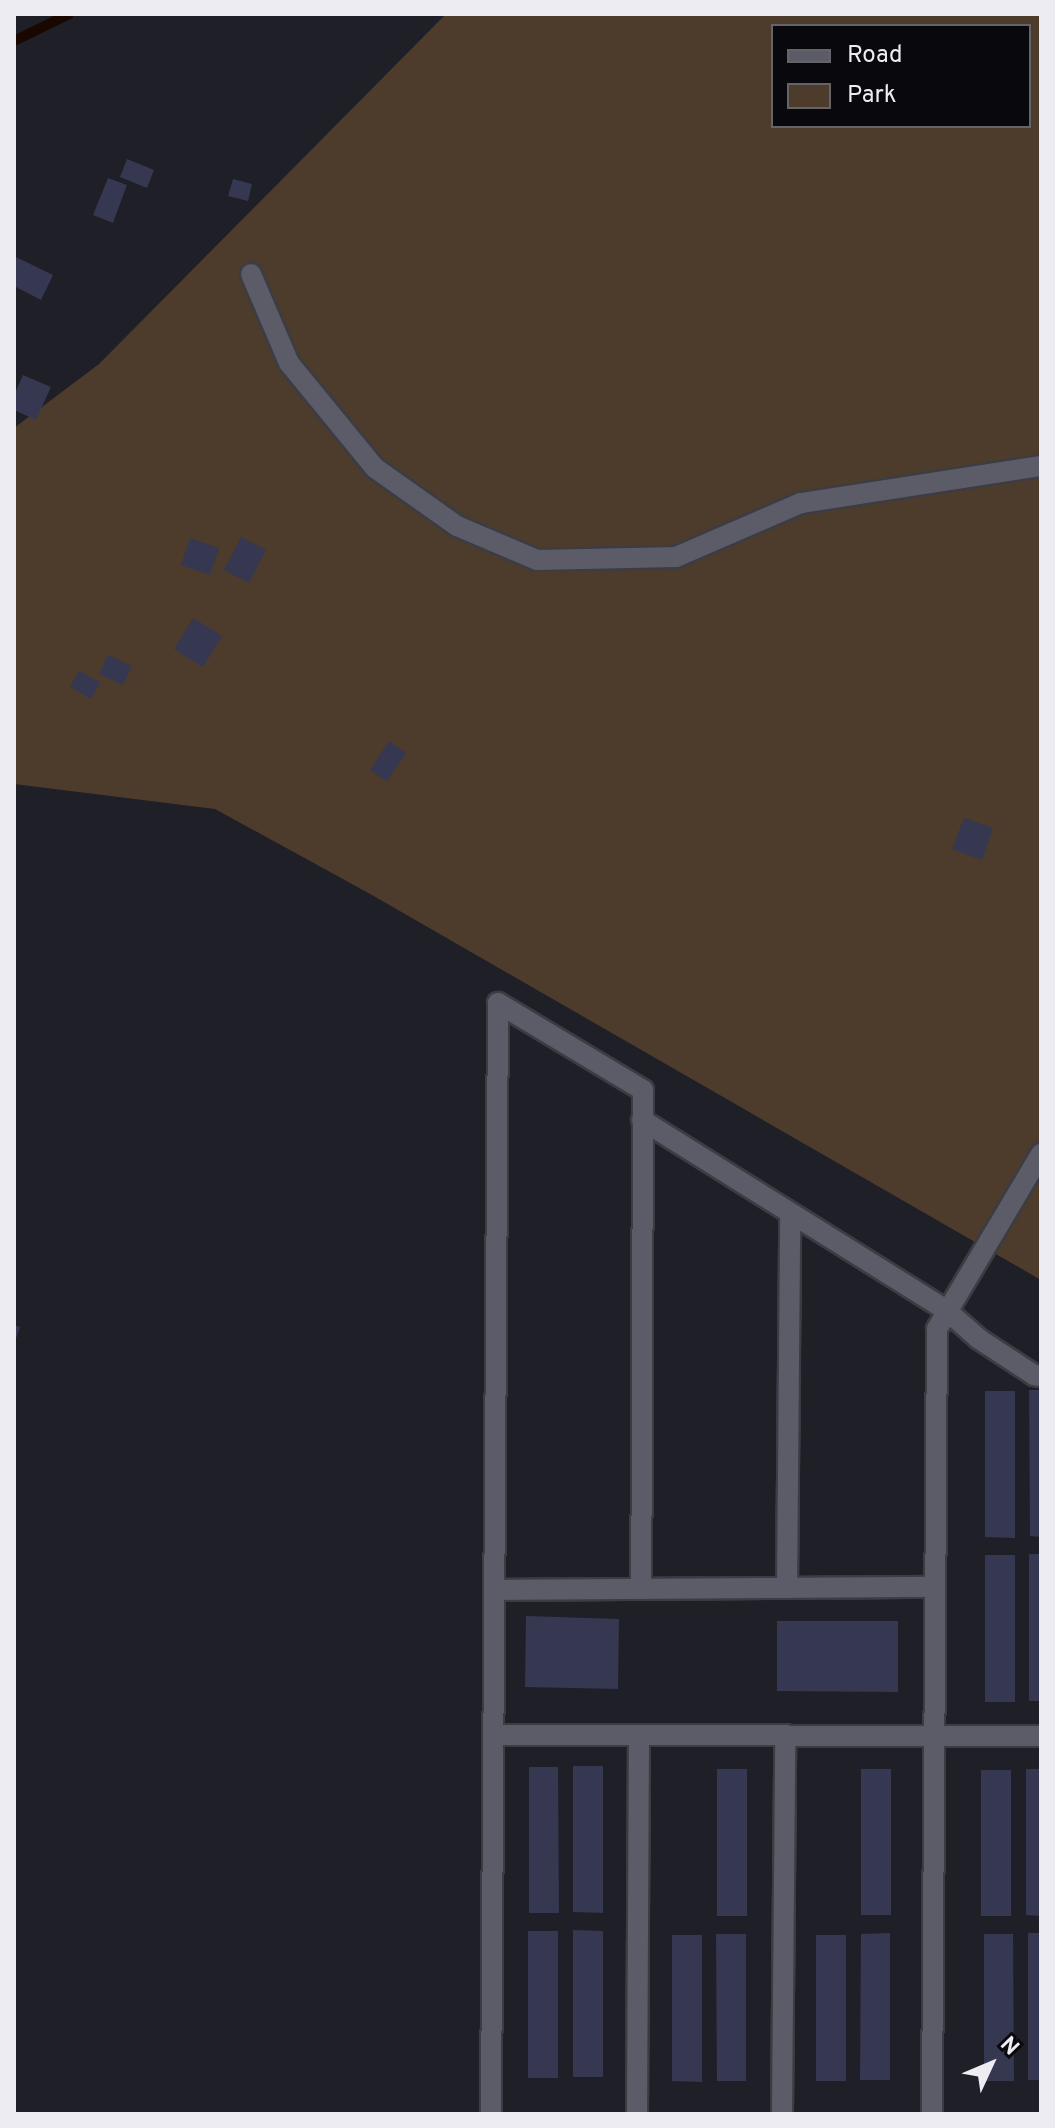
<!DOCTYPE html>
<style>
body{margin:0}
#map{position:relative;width:1055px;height:2128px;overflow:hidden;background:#1f1f27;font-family:Overpass,sans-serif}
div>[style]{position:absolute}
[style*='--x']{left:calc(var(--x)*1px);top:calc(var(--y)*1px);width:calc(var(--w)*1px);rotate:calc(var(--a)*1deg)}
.green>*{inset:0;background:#4d3c2c}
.stream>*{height:10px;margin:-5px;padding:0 5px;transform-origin:5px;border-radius:5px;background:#190700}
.building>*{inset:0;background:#363751}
.roads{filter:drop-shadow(2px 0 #3c3c43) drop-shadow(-2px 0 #3c3c43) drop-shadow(0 2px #3c3c43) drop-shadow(0 -2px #3c3c43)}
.minor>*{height:20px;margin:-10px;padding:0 10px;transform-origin:10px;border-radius:10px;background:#5b5c68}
span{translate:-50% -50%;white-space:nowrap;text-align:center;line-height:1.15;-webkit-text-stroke:7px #09090d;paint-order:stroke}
.frame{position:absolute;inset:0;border:16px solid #ececf2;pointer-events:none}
.legend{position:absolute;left:771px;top:24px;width:260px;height:104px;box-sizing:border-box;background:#09090d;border:2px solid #646469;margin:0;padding:10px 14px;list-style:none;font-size:24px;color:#ececf2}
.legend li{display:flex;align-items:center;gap:16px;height:40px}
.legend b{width:40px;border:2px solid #646469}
.north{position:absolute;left:951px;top:2024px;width:80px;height:80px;-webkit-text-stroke:6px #09090d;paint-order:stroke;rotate:46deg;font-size:22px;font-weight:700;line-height:32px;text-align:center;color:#ececf2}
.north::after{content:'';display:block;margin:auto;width:28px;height:36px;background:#ececf2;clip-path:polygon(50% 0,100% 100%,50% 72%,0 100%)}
</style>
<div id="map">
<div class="green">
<div style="clip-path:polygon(evenodd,446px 14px,1041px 14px,1041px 1280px,372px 895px,215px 809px,14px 784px,14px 428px,99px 364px,446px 14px,773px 26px,1029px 26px,1029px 126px,773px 126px,773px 26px)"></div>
</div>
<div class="stream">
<div style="--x:14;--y:41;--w:61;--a:-26.1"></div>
</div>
<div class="building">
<div style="clip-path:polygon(127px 159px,154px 170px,147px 188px,120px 177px)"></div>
<div style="clip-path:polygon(108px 178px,127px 185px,113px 223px,93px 215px)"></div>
<div style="clip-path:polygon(233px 179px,252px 184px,248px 201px,228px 196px)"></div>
<div style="clip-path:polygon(16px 257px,53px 275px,41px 300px,14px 286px)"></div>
<div style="clip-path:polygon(23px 375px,51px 387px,36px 420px,14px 410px,14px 395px)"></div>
<div style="clip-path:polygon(241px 537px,266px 550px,249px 583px,224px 570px)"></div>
<div style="clip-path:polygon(190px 538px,219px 548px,210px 575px,181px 565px)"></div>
<div style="clip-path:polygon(193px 618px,222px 636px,203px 667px,174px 649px)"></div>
<div style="clip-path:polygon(108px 655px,132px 666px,123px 685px,99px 674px)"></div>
<div style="clip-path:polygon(79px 671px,100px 682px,91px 699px,70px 687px)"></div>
<div style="clip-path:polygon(389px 741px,406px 753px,387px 781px,370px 770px)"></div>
<div style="clip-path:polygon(964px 818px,993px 828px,982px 860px,952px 849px)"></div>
<div style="clip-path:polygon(14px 1325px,20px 1327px,14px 1344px)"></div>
<div style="clip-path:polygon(1029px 1390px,1041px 1390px,1041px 1537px,1030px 1536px)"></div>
<div style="clip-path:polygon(985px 1391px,1015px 1391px,1015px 1538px,985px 1537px)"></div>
<div style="clip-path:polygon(1029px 1554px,1041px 1554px,1041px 1701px,1029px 1701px)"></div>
<div style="clip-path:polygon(985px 1555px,1015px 1555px,1015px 1702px,985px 1702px)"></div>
<div style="clip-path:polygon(526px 1616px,619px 1619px,618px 1689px,525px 1687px)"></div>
<div style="clip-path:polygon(777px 1621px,898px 1621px,898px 1692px,777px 1691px)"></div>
<div style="clip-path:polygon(573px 1766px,603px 1766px,603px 1913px,573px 1912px)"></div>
<div style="clip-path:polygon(529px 1767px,558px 1767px,559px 1913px,529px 1913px)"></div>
<div style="clip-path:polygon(717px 1769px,747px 1769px,747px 1916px,717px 1916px)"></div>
<div style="clip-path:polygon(861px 1769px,891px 1769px,891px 1915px,861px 1915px)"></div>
<div style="clip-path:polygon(1026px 1769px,1041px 1769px,1041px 1916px,1026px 1915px)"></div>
<div style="clip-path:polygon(981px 1770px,1011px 1770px,1011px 1916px,981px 1916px)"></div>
<div style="clip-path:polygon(573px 1930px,603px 1931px,603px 2077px,573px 2077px)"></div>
<div style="clip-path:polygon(528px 1931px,558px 1931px,558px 2078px,528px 2078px)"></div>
<div style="clip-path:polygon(890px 1933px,890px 2080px,860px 2080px,861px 1934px)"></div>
<div style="clip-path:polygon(1028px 1933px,1041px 1933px,1041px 2080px,1028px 2080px)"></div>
<div style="clip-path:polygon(716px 1934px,746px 1934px,746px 2081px,717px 2081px)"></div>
<div style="clip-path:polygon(984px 1934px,1013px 1934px,1014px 2081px,984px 2081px)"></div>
<div style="clip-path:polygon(672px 1935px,702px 1935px,702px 2082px,672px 2081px)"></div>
<div style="clip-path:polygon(816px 1935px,846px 1935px,846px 2081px,816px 2081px)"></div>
</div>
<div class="roads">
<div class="minor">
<div style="--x:251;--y:274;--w:97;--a:66.9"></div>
<div style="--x:289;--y:363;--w:136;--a:50.7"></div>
<div style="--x:375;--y:468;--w:100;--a:35.3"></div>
<div style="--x:457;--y:526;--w:87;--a:23"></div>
<div style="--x:537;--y:560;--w:139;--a:-1.2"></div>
<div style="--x:676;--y:557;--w:136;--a:-23.4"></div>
<div style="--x:801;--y:503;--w:243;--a:-8.8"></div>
<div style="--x:498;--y:1003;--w:169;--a:31"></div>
<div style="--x:643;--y:1090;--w:499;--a:90.2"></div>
<div style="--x:642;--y:1120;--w:358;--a:32"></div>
<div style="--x:946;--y:1310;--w:44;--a:41.3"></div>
<div style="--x:979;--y:1339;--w:66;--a:33.2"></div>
<div style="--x:1034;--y:1375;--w:7;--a:8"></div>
<div style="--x:787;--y:1588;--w:374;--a:-89.5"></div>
<div style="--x:495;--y:1590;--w:440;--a:-0.4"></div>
<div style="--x:494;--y:1735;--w:547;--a:0.1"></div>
<div style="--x:491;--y:2114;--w:1111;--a:-89.64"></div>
<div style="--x:637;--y:2114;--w:379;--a:-89.7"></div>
<div style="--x:782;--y:2114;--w:378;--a:-89.5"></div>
<div style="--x:932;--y:2114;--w:785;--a:-89.64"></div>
<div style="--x:937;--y:1329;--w:204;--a:-59.3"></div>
</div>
</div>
<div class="frame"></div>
<ul class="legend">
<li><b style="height:10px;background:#5b5c68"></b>Road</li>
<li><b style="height:22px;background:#4d3c2c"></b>Park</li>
</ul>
<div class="north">N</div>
</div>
